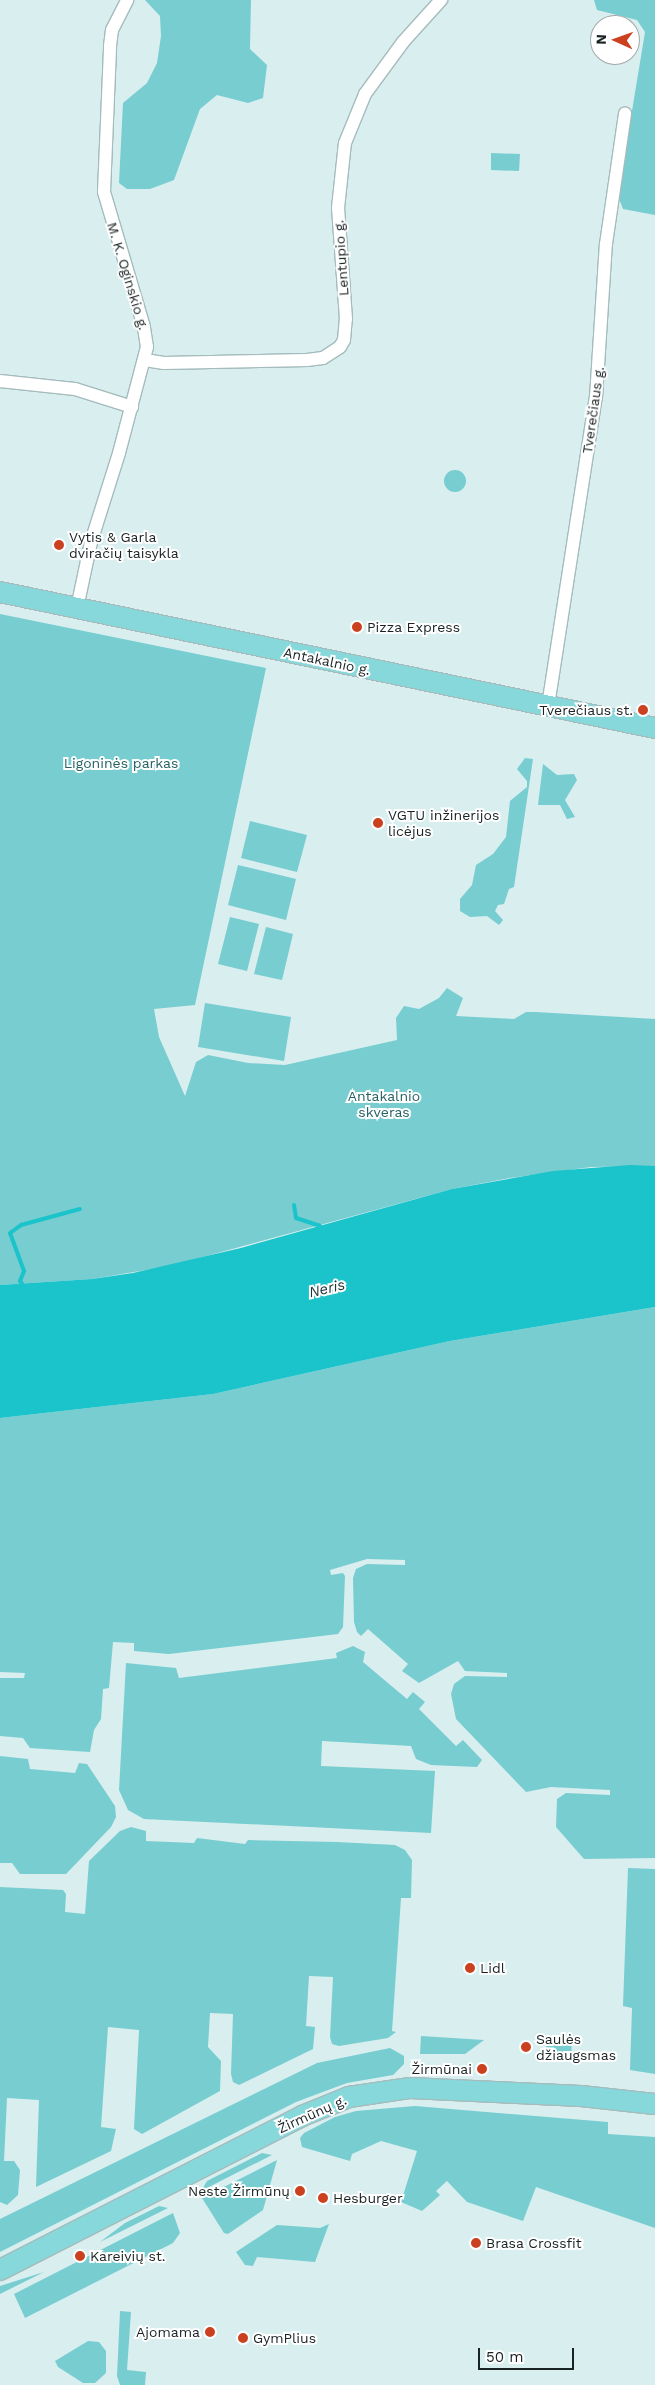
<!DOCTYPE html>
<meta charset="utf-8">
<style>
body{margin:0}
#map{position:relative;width:655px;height:2385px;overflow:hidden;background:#d8eeef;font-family:"Work Sans",sans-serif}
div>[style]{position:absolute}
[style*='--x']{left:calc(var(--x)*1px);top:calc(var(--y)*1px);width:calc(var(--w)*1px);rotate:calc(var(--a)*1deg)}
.green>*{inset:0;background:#78cdd0}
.round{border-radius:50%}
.water>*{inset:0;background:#1bc3ca}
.stream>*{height:4px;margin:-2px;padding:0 2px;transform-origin:2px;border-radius:2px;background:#1bc3ca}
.roads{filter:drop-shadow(1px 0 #a5bbbc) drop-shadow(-1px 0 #a5bbbc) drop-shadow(0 1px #a5bbbc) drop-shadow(0 -1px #a5bbbc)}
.street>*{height:12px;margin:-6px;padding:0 6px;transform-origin:6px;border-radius:6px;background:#fff}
.primary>*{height:20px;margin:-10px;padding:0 10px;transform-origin:10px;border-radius:10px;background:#87d8db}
.dots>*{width:14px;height:14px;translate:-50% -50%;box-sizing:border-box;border:2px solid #fff;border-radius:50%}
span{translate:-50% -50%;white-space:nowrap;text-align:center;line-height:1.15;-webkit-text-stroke:4px #fff;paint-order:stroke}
.street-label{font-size:14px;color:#1a2223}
.poi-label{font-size:14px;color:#1a2223}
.left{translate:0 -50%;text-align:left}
.right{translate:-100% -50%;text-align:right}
.park-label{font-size:14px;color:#256163}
.water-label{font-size:15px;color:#1c3536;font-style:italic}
.north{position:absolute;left:590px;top:15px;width:50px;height:50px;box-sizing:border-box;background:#fff;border:1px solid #a3a7a7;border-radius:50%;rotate:272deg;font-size:14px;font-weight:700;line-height:20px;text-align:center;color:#1a2223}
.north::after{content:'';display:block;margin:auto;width:18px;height:22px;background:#cb4120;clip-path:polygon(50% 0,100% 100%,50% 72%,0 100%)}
.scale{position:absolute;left:478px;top:2348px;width:96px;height:22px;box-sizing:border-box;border:2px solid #1a2223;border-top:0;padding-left:6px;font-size:15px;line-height:18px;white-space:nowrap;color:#1a2223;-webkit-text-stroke:4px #fff;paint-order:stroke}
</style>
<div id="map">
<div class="green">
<div style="clip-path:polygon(145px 0,251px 0,250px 49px,267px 65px,263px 98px,248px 103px,217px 95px,200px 109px,174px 180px,150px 189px,127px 189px,119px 183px,123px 103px,147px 83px,157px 63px,161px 36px,160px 16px)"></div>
<div style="clip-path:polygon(594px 0,655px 0,655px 215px,623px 209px,618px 196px,645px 32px,637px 20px,597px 10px)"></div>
<div style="clip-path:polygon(491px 153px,520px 154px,519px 171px,491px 170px)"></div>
<div class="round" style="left:444px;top:470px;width:22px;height:22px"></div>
<div style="clip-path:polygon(0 614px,266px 668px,195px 1005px,154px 1009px,159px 1037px,185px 1096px,196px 1062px,208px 1055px,248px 1063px,285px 1065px,397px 1040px,396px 1018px,404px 1006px,419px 1009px,439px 998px,447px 988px,463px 998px,456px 1016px,514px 1019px,526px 1012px,536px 1012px,655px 1019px,655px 1166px,591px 1167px,510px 1178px,452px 1189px,170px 1266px,92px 1279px,0 1285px)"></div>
<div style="clip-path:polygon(525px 758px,533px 759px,514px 887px,509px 889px,504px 904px,498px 905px,495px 911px,503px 920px,499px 925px,487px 916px,470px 917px,460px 911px,460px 899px,472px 885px,476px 865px,493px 854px,506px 837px,510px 801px,527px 787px,527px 781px,517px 769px)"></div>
<div style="clip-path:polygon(543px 764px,557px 775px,574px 774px,577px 780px,565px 800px,575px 817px,567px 819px,560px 805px,538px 805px)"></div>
<div style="clip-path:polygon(250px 821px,307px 835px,297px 872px,241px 858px)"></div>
<div style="clip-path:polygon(238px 865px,296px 879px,286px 920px,228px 905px)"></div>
<div style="clip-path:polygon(230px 917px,259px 924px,247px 971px,218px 964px)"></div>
<div style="clip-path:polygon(266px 927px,293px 934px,282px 980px,254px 974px)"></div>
<div style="clip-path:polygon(205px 1003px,291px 1017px,284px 1061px,198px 1047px)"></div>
<div style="clip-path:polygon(655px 1307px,655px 1858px,584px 1859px,556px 1827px,557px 1799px,566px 1793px,610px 1795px,610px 1790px,551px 1787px,526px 1792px,456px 1719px,451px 1694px,454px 1684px,465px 1676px,507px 1677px,507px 1673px,465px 1671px,458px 1661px,419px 1683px,402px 1671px,408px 1664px,368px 1629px,361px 1636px,357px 1632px,354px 1622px,353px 1578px,356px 1569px,367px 1564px,405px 1565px,405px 1560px,367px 1559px,330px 1570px,331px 1575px,343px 1573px,345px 1576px,343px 1627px,338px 1634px,169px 1654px,134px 1651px,134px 1643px,113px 1642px,109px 1688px,103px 1689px,101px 1719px,94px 1730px,90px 1752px,30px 1748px,23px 1738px,0 1736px,0 1678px,24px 1678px,25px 1673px,0 1672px,0 1418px,213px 1394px,450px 1341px)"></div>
<div style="clip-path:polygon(353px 1646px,365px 1652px,363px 1662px,407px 1699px,413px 1692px,425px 1702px,419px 1709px,456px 1746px,463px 1740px,482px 1760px,477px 1767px,431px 1765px,416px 1759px,411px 1746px,322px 1741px,321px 1766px,435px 1771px,431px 1833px,144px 1819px,128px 1810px,119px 1790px,126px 1663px,176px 1668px,179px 1678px,337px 1658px,336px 1653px)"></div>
<div style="clip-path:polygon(0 1756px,28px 1759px,30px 1769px,75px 1773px,79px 1763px,87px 1764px,115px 1806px,116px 1817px,111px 1827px,66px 1874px,20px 1874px,12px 1863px,0 1863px)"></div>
<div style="clip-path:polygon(131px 1827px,146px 1831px,146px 1841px,194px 1843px,197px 1838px,245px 1844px,248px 1840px,337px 1842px,395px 1845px,405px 1850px,412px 1860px,411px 1898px,401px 1898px,392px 2031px,396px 2032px,388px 2038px,339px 2046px,332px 2044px,330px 2037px,333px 1977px,309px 1976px,306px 2026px,315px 2027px,313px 2049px,239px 2085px,233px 2082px,231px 2074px,233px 2014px,210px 2013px,208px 2047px,221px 2061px,220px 2091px,142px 2134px,134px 2129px,139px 2030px,108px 2027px,101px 2127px,116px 2129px,111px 2151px,36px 2187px,39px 2100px,7px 2098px,4px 2161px,14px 2161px,20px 2170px,18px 2195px,7px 2205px,0 2202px,0 1887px,63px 1890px,66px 1894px,65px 1912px,85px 1914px,89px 1861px,120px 1831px)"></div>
<div style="clip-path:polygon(628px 1868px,655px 1869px,655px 2074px,630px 2070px,632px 2008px,623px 2006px)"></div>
<div style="clip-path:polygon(421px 2036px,484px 2040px,465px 2054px,420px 2054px)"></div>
<div style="clip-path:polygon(547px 2037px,572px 2038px,571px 2061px,564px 2061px,546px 2047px)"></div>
<div style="clip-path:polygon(390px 2048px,404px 2056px,404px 2064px,393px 2075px,347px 2083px,296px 2102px,0 2252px,0 2219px,317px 2063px)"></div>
<div style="clip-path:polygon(415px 2106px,608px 2122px,608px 2134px,655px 2137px,655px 2228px,536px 2187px,523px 2221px,467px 2202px,447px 2181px,436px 2191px,440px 2195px,422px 2211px,401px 2202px,417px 2151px,381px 2141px,352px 2154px,350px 2161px,302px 2147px,300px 2138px,304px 2133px,335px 2117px,356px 2111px)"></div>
<div style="clip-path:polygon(262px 2153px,272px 2155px,201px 2191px,207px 2181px)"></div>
<div style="clip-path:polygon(277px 2160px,263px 2210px,228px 2234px,224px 2233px,202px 2198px)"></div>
<div style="clip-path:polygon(159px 2206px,168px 2208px,100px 2242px,125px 2223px)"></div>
<div style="clip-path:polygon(173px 2213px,180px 2233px,173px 2243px,25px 2318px,14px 2294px)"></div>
<div style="clip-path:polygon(329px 2224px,315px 2262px,257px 2257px,253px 2266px,245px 2265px,236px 2252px,277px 2225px,320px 2228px)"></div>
<div style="clip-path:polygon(44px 2272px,0 2294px,0 2286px)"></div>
<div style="clip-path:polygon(120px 2311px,131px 2312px,127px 2370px,146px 2372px,145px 2385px,120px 2385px,117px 2376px)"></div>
<div style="clip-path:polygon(88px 2341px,99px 2342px,106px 2351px,106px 2373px,95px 2383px,83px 2383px,58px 2367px,55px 2361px)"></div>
</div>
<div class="water">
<div style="clip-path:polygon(630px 1165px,655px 1166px,655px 1307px,450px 1341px,213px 1394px,0 1418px,0 1285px,92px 1279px,133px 1273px,241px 1248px,452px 1189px,553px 1171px)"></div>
</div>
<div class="stream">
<div style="--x:294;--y:1205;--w:13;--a:81"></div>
<div style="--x:296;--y:1218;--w:25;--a:18"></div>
<div style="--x:23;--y:1285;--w:5;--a:-127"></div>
<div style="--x:20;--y:1281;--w:11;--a:-68"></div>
<div style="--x:24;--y:1271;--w:40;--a:-110.2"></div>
<div style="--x:10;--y:1233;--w:14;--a:-36"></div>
<div style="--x:21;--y:1225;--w:61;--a:-15.2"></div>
</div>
<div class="roads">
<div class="street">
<div style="--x:145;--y:360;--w:19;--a:9"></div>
<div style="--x:164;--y:363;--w:143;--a:-1.2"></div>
<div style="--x:307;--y:360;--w:16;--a:-7"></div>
<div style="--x:323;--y:358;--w:20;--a:-33"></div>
<div style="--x:340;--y:347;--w:8;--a:-60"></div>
<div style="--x:344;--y:340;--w:21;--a:-85"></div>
<div style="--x:346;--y:319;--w:111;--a:-94.1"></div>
<div style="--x:338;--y:208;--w:65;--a:-83.9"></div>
<div style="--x:345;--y:143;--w:53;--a:-67.8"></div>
<div style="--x:365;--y:94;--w:64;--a:-53.8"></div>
<div style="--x:403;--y:42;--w:57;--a:-47.9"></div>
<div style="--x:0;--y:381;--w:75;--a:6.1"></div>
<div style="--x:75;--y:389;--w:60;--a:17.5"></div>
<div style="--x:77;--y:608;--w:67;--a:-78"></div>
<div style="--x:91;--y:542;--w:93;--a:-72.5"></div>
<div style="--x:119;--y:453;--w:110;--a:-75.2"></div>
<div style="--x:147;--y:347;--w:20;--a:-99"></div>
<div style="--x:144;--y:327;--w:141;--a:-106.5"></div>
<div style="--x:104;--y:192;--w:146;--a:-87.6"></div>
<div style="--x:110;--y:46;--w:16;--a:-83"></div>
<div style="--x:112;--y:30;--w:34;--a:-63"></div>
<div style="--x:548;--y:706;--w:313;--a:-81.2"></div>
<div style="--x:596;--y:397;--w:153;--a:-86.3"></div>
<div style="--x:606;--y:244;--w:132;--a:-81.7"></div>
</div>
<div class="primary">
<div style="--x:0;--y:592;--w:669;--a:11.73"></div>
<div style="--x:0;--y:2270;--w:339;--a:-27"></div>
<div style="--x:302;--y:2116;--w:51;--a:-22"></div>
<div style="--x:349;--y:2097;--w:62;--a:-8.4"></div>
<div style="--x:410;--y:2088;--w:171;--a:2.7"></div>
<div style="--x:581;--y:2096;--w:74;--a:6.2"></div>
</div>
</div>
<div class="dots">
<div style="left:59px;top:545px;background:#cb4120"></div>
<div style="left:357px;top:627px;background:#cb4120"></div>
<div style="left:643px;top:710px;background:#cb4120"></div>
<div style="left:378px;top:823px;background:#cb4120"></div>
<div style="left:470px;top:1968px;background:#cb4120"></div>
<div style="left:526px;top:2047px;background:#cb4120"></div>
<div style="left:482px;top:2069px;background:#cb4120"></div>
<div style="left:300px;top:2191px;background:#cb4120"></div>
<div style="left:323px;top:2198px;background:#cb4120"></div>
<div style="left:476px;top:2243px;background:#cb4120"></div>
<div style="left:80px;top:2256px;background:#cb4120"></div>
<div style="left:210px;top:2332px;background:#cb4120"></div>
<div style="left:243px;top:2338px;background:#cb4120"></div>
</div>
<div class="street-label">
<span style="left:341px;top:258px;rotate:-94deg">Lentupio g.</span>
<span style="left:128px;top:276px;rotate:73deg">M. K. Oginskio g.</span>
<span style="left:593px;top:410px;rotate:-82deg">Tverečiaus g.</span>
<span style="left:327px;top:661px;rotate:12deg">Antakalnio g.</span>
<span style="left:312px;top:2114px;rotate:-24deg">Žirmūnų g.</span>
</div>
<div class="poi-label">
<span class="left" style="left:69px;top:545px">Vytis &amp; Garla<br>dviračių taisykla</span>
<span class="left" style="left:367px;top:627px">Pizza Express</span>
<span class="right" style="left:633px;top:710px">Tverečiaus st.</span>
<span class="left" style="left:388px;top:823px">VGTU inžinerijos<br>licėjus</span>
<span class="left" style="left:480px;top:1968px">Lidl</span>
<span class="left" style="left:536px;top:2047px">Saulės<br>džiaugsmas</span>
<span class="right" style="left:472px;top:2069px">Žirmūnai</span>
<span class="right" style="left:290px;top:2191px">Neste Žirmūnų</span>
<span class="left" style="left:333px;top:2198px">Hesburger</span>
<span class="left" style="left:486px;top:2243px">Brasa Crossfit</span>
<span class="left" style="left:90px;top:2256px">Kareivių st.</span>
<span class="right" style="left:200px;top:2332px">Ajomama</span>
<span class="left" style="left:253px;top:2338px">GymPlius</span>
</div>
<div class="park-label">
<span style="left:121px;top:763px">Ligoninės parkas</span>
<span style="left:384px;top:1104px">Antakalnio<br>skveras</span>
</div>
<div class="water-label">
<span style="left:327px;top:1289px;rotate:-13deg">Neris</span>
</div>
<div class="north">N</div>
<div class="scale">50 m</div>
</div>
